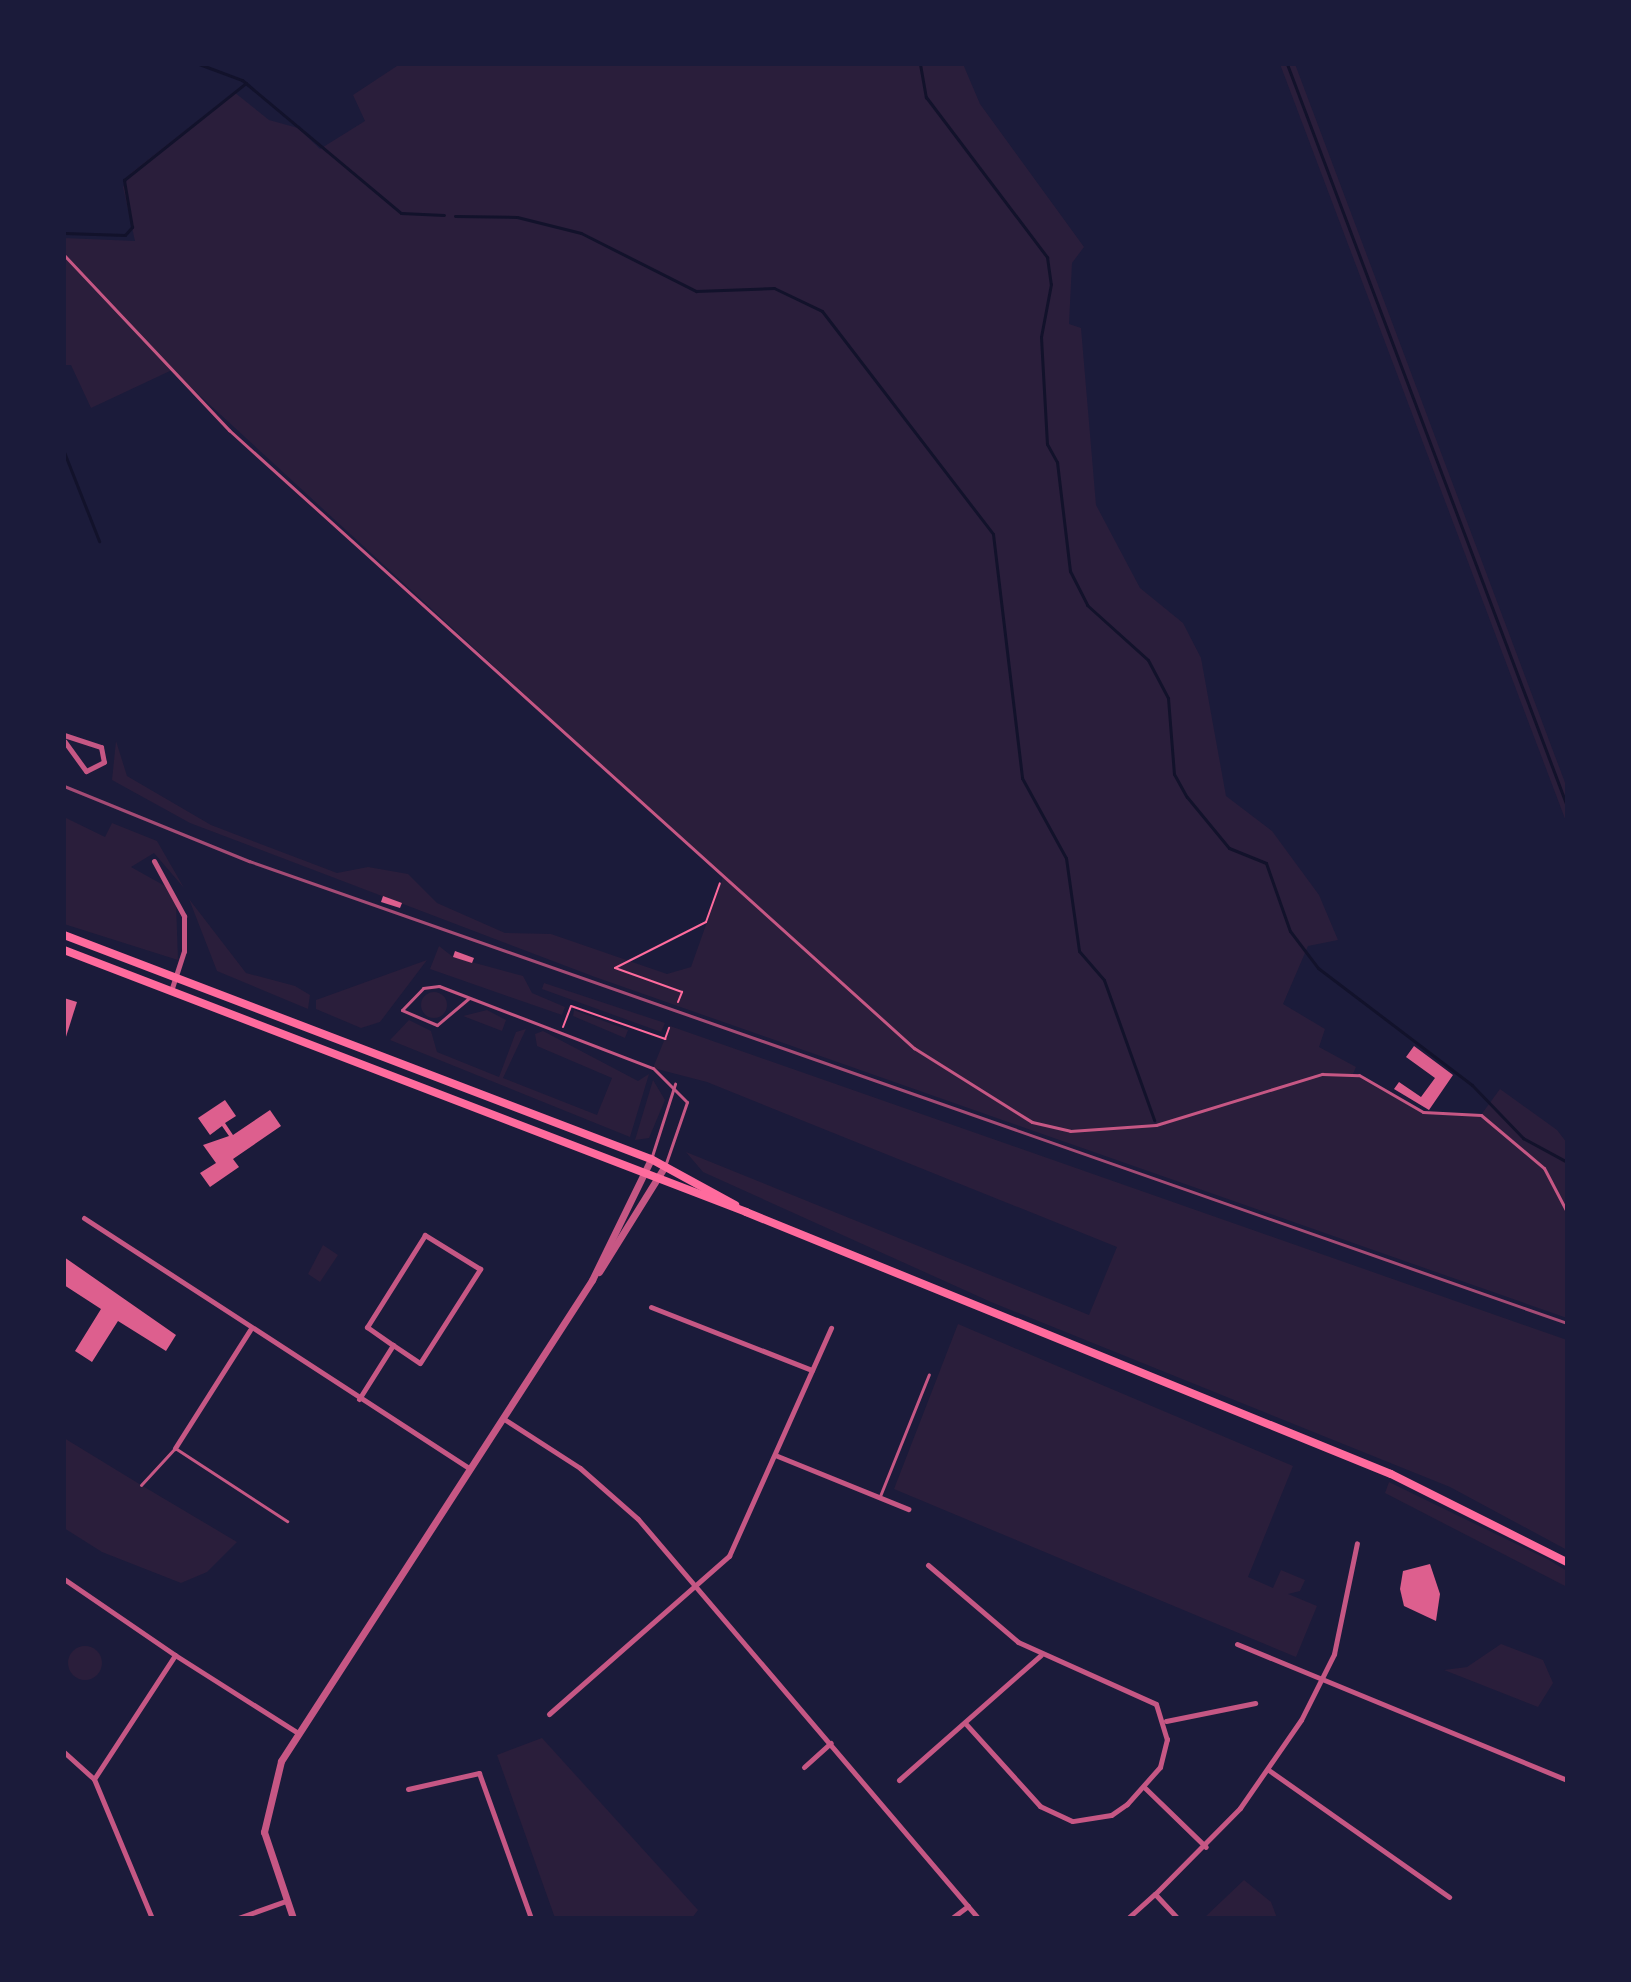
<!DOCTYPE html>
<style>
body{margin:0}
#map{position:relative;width:1631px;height:1982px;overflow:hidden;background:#1b1b3a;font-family:Jost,sans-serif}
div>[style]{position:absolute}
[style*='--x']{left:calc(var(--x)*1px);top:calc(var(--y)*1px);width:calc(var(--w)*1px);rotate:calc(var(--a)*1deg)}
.green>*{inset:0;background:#2a1e3b}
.round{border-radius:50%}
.stream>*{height:3px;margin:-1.5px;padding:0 1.5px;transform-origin:1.5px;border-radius:1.5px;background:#12122b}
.building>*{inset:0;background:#dd5f8e}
.path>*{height:2px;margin:-1px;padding:0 1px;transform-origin:1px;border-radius:1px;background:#ff6b9d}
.service>*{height:3px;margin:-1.5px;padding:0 1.5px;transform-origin:1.5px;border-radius:1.5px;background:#c65784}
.minor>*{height:5px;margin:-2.5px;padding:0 2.5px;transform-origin:2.5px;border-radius:2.5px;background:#c65784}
.tertiary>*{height:7px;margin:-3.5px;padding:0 3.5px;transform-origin:3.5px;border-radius:3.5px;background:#c65784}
.secondary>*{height:8px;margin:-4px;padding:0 4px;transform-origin:4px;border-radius:4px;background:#ff6b9d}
.rail>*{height:3px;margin:-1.5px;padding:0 1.5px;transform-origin:1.5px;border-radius:1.5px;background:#a44b75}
span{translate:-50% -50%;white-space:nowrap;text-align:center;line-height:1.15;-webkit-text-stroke:8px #1b1b3a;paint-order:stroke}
.frame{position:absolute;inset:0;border:66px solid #1b1b3a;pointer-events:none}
</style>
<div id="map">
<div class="green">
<div style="clip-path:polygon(400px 64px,963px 64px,980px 104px,1084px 247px,1072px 263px,1069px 324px,1081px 328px,1096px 505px,1140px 588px,1183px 623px,1201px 658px,1226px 796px,1272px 831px,1319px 895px,1338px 940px,1308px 946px,1283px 1004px,1325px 1029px,1319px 1047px,1356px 1067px,1353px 1074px,1423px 1113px,1481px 1115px,1500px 1089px,1557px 1130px,1567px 1143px,1567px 1318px,595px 977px,190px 823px,112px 780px,116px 741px,127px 776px,211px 825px,337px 873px,368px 867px,408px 874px,437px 903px,505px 933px,551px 934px,667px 974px,691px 967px,723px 877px,172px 370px,91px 408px,71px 365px,64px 365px,64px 238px,135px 241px,123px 187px,131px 173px,234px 92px,269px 120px,298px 128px,320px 149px,365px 121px,353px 95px)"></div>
<div style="clip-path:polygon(1280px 64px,1295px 64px,1567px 788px,1567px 824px)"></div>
<div style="clip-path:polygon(64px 817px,105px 837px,112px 823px,157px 841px,184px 888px,154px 853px,131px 867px,165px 886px,176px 902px,178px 960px,64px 924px)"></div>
<div style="clip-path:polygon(189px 899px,246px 973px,295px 986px,310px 995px,308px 1009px,217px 971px)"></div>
<div style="clip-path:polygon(439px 946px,453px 957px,523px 976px,532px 993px,565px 1007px,562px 1015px,430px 969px)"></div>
<div style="clip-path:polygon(427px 960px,380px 1022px,361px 1028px,316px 1009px,316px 1000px)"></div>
<div style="clip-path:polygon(544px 983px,665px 1023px,661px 1032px,542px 989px)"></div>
<div class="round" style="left:421px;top:992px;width:26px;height:26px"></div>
<div style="clip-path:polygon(487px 1010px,506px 1020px,502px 1031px,463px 1016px)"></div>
<div style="clip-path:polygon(574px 1010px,628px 1030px,625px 1038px,573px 1016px)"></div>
<div style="clip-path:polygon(409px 1020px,431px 1031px,437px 1052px,499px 1077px,516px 1032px,526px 1029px,503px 1078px,597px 1115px,612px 1078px,537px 1046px,535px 1034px,543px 1031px,638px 1081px,649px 1074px,630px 1137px,390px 1040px)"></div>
<div style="clip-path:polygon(670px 1026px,1567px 1340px,1567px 1550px,1450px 1487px,991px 1302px,703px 1172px,686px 1152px,1089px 1315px,1117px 1247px,707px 1082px,653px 1068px)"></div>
<div style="clip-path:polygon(653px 1080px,665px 1100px,649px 1138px,635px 1140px)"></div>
<div style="clip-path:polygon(323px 1245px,338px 1255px,320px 1282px,308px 1274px)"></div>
<div style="clip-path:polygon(958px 1324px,1293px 1466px,1248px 1577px,1273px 1588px,1281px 1570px,1305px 1580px,1300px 1591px,1288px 1594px,1317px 1606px,1296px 1657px,894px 1489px)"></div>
<div style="clip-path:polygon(64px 1438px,141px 1485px,237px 1542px,207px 1572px,181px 1583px,102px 1552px,64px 1528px)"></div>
<div style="clip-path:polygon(1389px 1482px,1549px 1560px,1567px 1571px,1567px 1587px,1385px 1493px)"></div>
<div style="clip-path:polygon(1501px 1644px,1543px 1660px,1553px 1683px,1538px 1707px,1444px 1670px,1467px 1667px)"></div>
<div class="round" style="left:68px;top:1646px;width:34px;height:34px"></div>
<div style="clip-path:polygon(542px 1738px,698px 1910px,692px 1918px,555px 1918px,497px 1755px)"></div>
<div style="clip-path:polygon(1244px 1880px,1271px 1902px,1277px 1918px,1204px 1918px)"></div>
</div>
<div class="stream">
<div style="--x:199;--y:64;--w:46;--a:20.4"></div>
<div style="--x:242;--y:80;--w:207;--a:39.9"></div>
<div style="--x:401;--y:213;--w:43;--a:2.7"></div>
<div style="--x:920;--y:64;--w:34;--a:80"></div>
<div style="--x:926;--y:97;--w:201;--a:52.9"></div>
<div style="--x:1047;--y:257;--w:27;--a:82"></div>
<div style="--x:1051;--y:284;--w:54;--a:100.7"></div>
<div style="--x:1041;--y:337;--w:107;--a:86.8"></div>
<div style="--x:1047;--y:444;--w:21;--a:61"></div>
<div style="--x:1057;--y:462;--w:110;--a:83.2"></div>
<div style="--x:1070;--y:571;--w:38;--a:63"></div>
<div style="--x:1087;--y:605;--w:82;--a:42"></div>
<div style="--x:1148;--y:660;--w:43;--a:62.2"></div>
<div style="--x:1168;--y:698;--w:76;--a:85.5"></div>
<div style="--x:1174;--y:774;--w:26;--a:61"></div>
<div style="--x:1187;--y:797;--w:66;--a:50.5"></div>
<div style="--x:1229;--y:848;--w:40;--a:22"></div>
<div style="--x:1266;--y:863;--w:72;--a:70.6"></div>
<div style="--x:1290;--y:931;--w:46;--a:52.9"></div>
<div style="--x:1318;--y:968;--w:193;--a:37.2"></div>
<div style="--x:1472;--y:1085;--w:74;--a:46.1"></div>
<div style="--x:1523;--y:1138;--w:50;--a:28.6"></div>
<div style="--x:1287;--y:64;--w:793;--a:69.33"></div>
<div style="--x:455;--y:216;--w:62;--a:0.9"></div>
<div style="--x:517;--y:217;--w:66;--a:14"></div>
<div style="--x:581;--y:233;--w:129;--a:26.8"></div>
<div style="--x:696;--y:291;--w:78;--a:-2.2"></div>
<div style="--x:774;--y:288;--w:53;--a:25.6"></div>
<div style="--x:822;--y:311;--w:281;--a:52.5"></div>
<div style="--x:993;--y:534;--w:246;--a:83.2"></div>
<div style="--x:1022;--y:778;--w:91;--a:61.2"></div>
<div style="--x:1066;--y:858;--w:94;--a:82"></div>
<div style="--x:1079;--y:951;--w:38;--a:49"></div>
<div style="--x:1104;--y:980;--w:149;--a:70.3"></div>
<div style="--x:64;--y:233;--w:61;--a:1.9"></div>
<div style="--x:125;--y:235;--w:11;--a:-49"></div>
<div style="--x:132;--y:227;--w:48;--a:-99.7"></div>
<div style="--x:124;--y:180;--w:156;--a:-38.5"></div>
<div style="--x:64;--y:452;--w:96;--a:68.5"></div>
</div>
<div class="building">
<div style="clip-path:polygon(383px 896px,402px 903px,400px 908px,381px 902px)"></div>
<div style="clip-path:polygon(455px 951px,474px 958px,472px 963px,453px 957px)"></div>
<div style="clip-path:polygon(64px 998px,77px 1002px,65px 1040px,64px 1039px)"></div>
<div style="clip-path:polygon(1414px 1046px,1453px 1075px,1429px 1110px,1394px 1089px,1399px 1082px,1421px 1097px,1435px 1078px,1406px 1057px)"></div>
<div style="clip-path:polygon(225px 1100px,236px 1116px,225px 1123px,233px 1135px,270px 1110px,281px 1126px,233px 1159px,239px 1167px,210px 1187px,200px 1173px,216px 1163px,203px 1145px,229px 1136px,222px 1126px,210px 1135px,198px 1118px)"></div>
<div style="clip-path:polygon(64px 1257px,176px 1335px,166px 1351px,118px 1321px,92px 1362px,75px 1351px,101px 1309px,64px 1285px)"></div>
<div style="clip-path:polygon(1430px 1564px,1440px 1594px,1436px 1621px,1404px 1606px,1400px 1589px,1403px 1571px)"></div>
</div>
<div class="path">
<div style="--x:678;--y:1002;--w:11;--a:-68"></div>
<div style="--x:682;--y:992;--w:71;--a:-160.3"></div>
<div style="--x:615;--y:968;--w:102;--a:-26.8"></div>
<div style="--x:706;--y:922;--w:41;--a:-70.3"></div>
<div style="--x:563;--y:1027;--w:22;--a:-69"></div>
<div style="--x:571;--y:1006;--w:100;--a:19.3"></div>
<div style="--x:665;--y:1039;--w:12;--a:-70"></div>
</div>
<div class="service">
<div style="--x:64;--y:255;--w:241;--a:46.7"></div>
<div style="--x:229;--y:430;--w:923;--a:42.06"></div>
<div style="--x:914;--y:1048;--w:139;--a:32.1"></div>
<div style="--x:1032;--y:1122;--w:39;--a:13"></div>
<div style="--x:1070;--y:1131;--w:86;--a:-4"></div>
<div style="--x:1156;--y:1125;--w:174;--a:-17.1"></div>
<div style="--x:1322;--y:1074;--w:37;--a:2"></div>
<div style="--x:1359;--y:1075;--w:74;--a:30"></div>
<div style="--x:1423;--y:1112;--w:58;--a:3"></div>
<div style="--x:1481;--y:1115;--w:82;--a:40.1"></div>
<div style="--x:1544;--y:1168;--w:50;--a:62.4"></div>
<div style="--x:469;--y:998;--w:42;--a:139.8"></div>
<div style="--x:437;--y:1025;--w:38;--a:-157"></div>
<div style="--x:402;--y:1010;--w:30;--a:-46"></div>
<div style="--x:423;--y:988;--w:16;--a:-7"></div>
<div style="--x:439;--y:986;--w:229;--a:21"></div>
<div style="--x:653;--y:1068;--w:48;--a:45"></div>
<div style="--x:687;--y:1102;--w:65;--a:109"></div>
<div style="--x:652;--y:1156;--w:76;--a:-72.3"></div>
<div style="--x:141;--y:1485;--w:50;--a:-47.4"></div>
<div style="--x:175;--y:1448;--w:134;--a:33.1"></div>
<div style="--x:880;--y:1496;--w:131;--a:-68.1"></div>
</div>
<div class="minor">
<div style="--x:64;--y:735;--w:39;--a:18"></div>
<div style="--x:101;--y:747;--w:15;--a:79"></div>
<div style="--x:104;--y:762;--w:20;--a:153"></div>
<div style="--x:86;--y:771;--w:37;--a:-126"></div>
<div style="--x:154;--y:861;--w:63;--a:61.4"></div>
<div style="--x:184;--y:916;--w:35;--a:90"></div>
<div style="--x:184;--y:951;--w:38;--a:108"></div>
<div style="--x:84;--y:1218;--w:460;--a:33"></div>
<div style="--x:651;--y:1307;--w:173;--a:21.4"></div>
<div style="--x:359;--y:1399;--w:64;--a:-57.8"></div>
<div style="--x:393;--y:1345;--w:32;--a:34"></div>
<div style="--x:420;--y:1363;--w:112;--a:-57.4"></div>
<div style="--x:480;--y:1269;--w:65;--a:-148.3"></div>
<div style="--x:425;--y:1235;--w:109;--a:122.2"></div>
<div style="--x:367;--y:1327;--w:32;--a:35"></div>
<div style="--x:504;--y:1419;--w:90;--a:32.8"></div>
<div style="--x:580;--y:1468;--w:77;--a:41.3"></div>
<div style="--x:638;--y:1519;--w:524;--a:49.56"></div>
<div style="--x:175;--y:1448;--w:140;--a:-57.6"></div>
<div style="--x:775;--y:1455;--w:144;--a:22.1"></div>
<div style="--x:928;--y:1565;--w:118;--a:40.5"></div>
<div style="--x:1018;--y:1642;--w:151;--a:24.2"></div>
<div style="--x:1156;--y:1704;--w:37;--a:73"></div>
<div style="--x:1167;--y:1739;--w:29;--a:104"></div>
<div style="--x:1160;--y:1767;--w:50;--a:131.7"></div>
<div style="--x:1127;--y:1804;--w:19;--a:145"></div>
<div style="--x:1111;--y:1815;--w:39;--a:171"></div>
<div style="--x:1072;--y:1821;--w:35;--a:-155"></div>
<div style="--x:1040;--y:1806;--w:112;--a:-132.1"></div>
<div style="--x:64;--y:1579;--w:135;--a:34.4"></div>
<div style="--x:1237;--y:1644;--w:357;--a:22.4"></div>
<div style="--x:549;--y:1714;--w:240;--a:-41.3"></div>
<div style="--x:729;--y:1556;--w:250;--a:-65.9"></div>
<div style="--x:1166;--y:1721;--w:91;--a:-11.4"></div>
<div style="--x:64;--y:1752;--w:40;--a:42"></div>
<div style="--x:94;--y:1779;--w:151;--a:67.4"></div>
<div style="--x:804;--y:1767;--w:36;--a:-42"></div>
<div style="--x:1270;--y:1771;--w:219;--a:35.1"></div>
<div style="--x:94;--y:1779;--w:148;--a:-56.8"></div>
<div style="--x:175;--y:1655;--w:146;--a:32.4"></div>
<div style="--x:899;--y:1780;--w:189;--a:-41.4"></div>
<div style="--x:1144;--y:1787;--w:86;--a:44.1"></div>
<div style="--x:408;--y:1789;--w:73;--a:-12.7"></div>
<div style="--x:479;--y:1773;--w:154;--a:70.3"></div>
<div style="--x:1155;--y:1894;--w:121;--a:-45.3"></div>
<div style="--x:1240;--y:1808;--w:107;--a:-55.3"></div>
<div style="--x:1301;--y:1720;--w:74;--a:-63.4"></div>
<div style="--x:1334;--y:1654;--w:113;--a:-78.3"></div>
<div style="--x:238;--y:1918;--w:51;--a:-19.5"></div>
<div style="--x:952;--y:1918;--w:20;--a:-37"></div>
<div style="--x:1128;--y:1918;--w:36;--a:-42"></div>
<div style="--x:1155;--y:1894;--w:33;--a:47"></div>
</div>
<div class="tertiary">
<div style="--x:599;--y:1272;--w:125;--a:-58.1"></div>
<div style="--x:293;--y:1918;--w:91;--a:-108.6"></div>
<div style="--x:264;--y:1832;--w:73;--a:-76.5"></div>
<div style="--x:281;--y:1761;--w:573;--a:-57.11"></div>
<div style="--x:592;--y:1280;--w:135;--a:-64"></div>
</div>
<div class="secondary">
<div style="--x:64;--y:935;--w:628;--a:20.89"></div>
<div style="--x:651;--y:1159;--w:96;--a:28.7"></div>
<div style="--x:64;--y:950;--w:731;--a:21.01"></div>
<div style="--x:746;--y:1212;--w:696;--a:22.11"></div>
<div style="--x:1391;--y:1474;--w:197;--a:26.6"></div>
</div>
<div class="rail">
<div style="--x:64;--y:786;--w:200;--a:22.1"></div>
<div style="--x:249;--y:861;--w:1397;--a:19.32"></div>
</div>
<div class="frame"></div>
</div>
